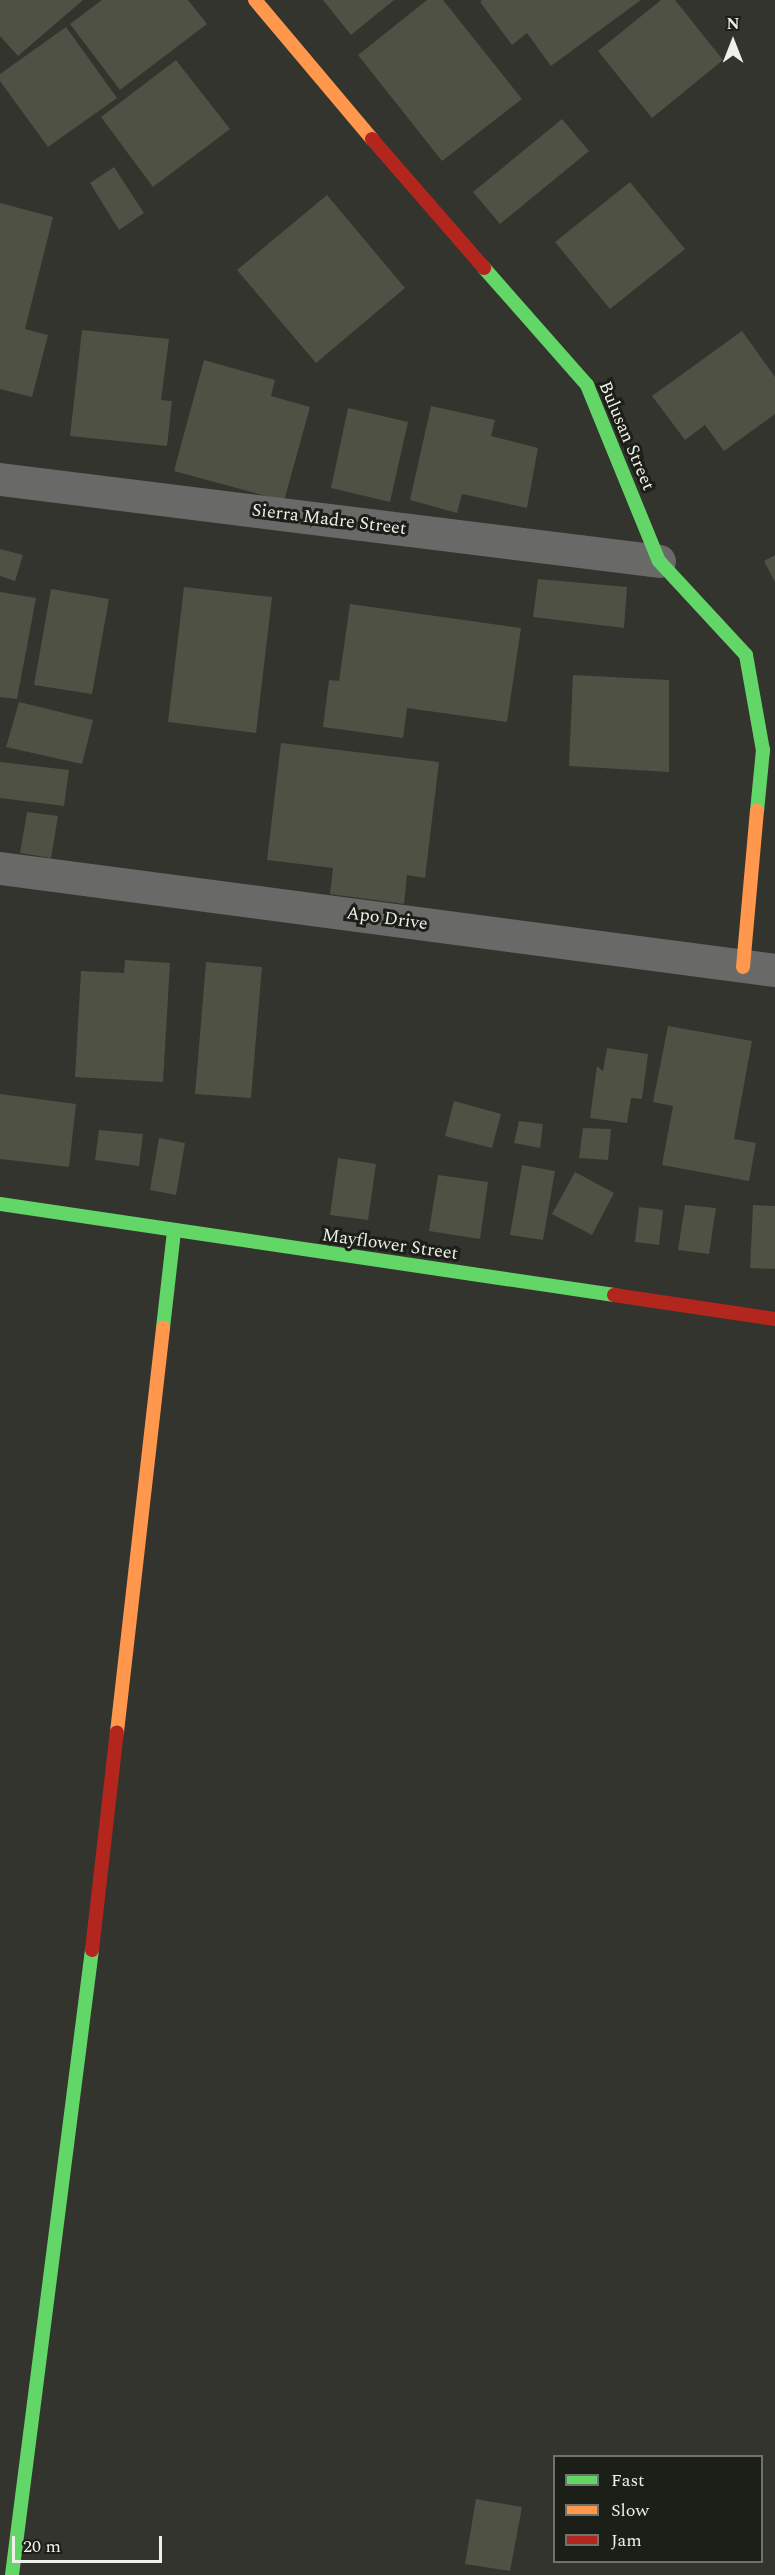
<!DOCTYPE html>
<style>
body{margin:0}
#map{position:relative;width:775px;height:2575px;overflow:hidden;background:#33342e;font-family:Spectral,serif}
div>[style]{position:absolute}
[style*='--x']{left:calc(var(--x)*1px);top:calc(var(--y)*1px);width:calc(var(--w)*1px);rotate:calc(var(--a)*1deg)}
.building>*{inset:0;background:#4e5144}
.street>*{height:33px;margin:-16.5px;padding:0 16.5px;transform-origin:16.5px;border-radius:16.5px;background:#696a68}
.fast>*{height:14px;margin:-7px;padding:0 7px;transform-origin:7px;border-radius:7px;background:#63d668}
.slow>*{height:14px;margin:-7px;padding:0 7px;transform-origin:7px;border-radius:7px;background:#ff974d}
.jam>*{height:14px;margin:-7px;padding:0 7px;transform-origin:7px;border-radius:7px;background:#b3261e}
span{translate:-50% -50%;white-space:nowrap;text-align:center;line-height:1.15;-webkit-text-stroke:6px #1c1e18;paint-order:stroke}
.street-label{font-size:18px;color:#eef0e9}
.legend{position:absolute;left:553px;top:2455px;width:210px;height:108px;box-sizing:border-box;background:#1c1e18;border:2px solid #70726c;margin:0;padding:8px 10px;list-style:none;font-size:18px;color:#eef0e9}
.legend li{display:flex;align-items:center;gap:12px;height:30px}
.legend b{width:30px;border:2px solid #70726c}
.north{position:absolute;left:703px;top:12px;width:60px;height:60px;-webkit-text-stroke:4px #1c1e18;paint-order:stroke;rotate:0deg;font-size:16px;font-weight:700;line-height:24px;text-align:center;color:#eef0e9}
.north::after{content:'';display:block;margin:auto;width:21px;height:27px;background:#eef0e9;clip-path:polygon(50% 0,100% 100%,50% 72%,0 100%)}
.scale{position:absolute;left:12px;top:2536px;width:150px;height:27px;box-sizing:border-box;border:3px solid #eef0e9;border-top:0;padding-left:8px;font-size:18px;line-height:21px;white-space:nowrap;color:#eef0e9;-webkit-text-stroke:4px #1c1e18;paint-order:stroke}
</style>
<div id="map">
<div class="building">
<div style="clip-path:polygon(0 0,83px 0,18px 56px,0 36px)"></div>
<div style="clip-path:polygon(102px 0,188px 0,207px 24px,120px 90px,70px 24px)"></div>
<div style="clip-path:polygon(323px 0,394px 0,351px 35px)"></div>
<div style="clip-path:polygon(427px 0,443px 0,522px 99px,442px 161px,358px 55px)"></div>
<div style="clip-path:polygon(482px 0,641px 0,551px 66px,527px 33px,512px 45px,480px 2px)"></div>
<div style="clip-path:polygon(661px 0,675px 0,723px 60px,652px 118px,598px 51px)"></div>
<div style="clip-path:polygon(66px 27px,117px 98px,48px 147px,0 81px,0 74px)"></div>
<div style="clip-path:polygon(176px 60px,230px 129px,153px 187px,101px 117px)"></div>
<div style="clip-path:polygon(562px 119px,589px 151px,500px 224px,473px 192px)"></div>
<div style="clip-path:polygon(114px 167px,144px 213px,119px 230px,90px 183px)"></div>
<div style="clip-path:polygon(630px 182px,685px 249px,610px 309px,555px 242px)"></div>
<div style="clip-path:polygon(327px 195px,405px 288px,316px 363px,237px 270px)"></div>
<div style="clip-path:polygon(0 203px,53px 217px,25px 329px,48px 335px,32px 397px,0 389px)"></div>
<div style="clip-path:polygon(82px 330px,169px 339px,161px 400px,172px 401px,167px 446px,70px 436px)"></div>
<div style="clip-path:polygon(742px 331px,775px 377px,775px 414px,724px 451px,705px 425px,685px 440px,652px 396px)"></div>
<div style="clip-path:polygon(204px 360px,275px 380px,271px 396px,310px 407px,284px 501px,174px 471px)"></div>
<div style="clip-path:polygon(431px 406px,495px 420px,491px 436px,538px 448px,527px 508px,462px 494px,457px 513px,410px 500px)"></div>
<div style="clip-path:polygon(348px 408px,408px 422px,390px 502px,331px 488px)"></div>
<div style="clip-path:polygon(0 549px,23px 555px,15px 581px,0 576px)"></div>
<div style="clip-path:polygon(775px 555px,775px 582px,764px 561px)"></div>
<div style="clip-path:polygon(538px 579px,627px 587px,624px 628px,533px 617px)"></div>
<div style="clip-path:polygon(184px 587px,272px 597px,256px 733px,168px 722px)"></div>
<div style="clip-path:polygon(51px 589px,109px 599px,92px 694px,34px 685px)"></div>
<div style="clip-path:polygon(0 592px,36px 598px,17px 699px,0 697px)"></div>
<div style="clip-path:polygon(350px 604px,521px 628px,507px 722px,407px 708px,403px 738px,323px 727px,329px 680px,339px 681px)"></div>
<div style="clip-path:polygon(573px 675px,669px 680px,669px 772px,569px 766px)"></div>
<div style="clip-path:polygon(19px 702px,93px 720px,82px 764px,6px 747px)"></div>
<div style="clip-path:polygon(281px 743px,439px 762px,425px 878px,407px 875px,404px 904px,330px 894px,333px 868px,267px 860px)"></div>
<div style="clip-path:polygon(0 762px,69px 770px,64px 806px,0 798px)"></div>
<div style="clip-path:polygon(27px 812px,58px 816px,51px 858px,20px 853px)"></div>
<div style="clip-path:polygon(125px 960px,170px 963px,163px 1082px,75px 1077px,81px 971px,124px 973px)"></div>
<div style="clip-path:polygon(206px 962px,262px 967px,251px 1098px,195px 1094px)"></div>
<div style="clip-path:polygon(668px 1026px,752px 1041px,734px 1139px,756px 1143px,749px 1181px,662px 1165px,673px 1106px,653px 1102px)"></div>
<div style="clip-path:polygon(607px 1048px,648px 1054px,642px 1099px,631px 1098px,627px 1123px,590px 1118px,597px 1066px,603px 1071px)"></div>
<div style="clip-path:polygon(0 1094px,76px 1104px,69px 1167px,0 1159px)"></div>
<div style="clip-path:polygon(454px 1101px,501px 1114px,492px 1148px,445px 1136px)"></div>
<div style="clip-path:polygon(519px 1121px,543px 1124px,540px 1148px,514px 1143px)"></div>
<div style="clip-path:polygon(583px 1128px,611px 1129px,608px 1160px,579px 1158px)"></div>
<div style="clip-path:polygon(99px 1130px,143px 1134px,139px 1166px,95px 1160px)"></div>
<div style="clip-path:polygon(159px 1138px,185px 1143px,176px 1195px,150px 1190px)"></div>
<div style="clip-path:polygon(338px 1158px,376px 1164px,368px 1220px,330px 1215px)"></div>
<div style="clip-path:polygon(522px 1165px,555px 1171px,543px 1240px,510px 1235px)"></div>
<div style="clip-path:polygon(575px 1172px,614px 1193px,592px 1235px,552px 1214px)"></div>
<div style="clip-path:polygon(438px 1175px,488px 1182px,480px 1239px,429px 1231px)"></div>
<div style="clip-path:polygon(685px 1205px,716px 1208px,709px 1254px,678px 1250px)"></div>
<div style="clip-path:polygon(753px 1205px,775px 1206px,775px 1269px,750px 1268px)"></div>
<div style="clip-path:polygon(639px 1207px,663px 1210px,659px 1245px,635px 1242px)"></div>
<div style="clip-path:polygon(476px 2499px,522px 2507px,510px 2571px,465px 2564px)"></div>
</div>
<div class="street">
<div style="--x:0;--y:479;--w:664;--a:7.09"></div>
<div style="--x:0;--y:868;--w:782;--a:7.5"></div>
</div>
<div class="fast">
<div style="--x:484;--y:268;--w:156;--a:48.6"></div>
<div style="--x:587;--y:385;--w:190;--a:67.8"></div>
<div style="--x:659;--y:561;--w:128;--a:47.2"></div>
<div style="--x:746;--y:655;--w:97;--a:79.9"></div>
<div style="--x:763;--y:750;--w:61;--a:95.6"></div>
<div style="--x:0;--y:1204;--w:621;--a:8.43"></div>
<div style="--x:163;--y:1328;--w:97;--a:-83.5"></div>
<div style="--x:12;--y:2575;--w:630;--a:-82.71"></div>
</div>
<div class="slow">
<div style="--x:255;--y:0;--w:182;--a:49.9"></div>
<div style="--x:743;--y:967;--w:157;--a:-84.9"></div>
<div style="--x:117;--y:1732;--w:407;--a:-83.5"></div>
</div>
<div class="jam">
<div style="--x:372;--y:139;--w:171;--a:49"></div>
<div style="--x:614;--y:1295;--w:163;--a:8.5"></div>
<div style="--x:92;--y:1950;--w:219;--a:-83.5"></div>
</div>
<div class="street-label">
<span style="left:626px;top:436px;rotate:67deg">Bulusan Street</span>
<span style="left:329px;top:520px;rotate:7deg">Sierra Madre Street</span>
<span style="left:387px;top:919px;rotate:8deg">Apo Drive</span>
<span style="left:390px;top:1245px;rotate:8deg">Mayflower Street</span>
</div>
<ul class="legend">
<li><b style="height:8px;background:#63d668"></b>Fast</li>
<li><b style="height:8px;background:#ff974d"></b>Slow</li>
<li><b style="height:8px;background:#b3261e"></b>Jam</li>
</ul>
<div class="north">N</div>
<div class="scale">20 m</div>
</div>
